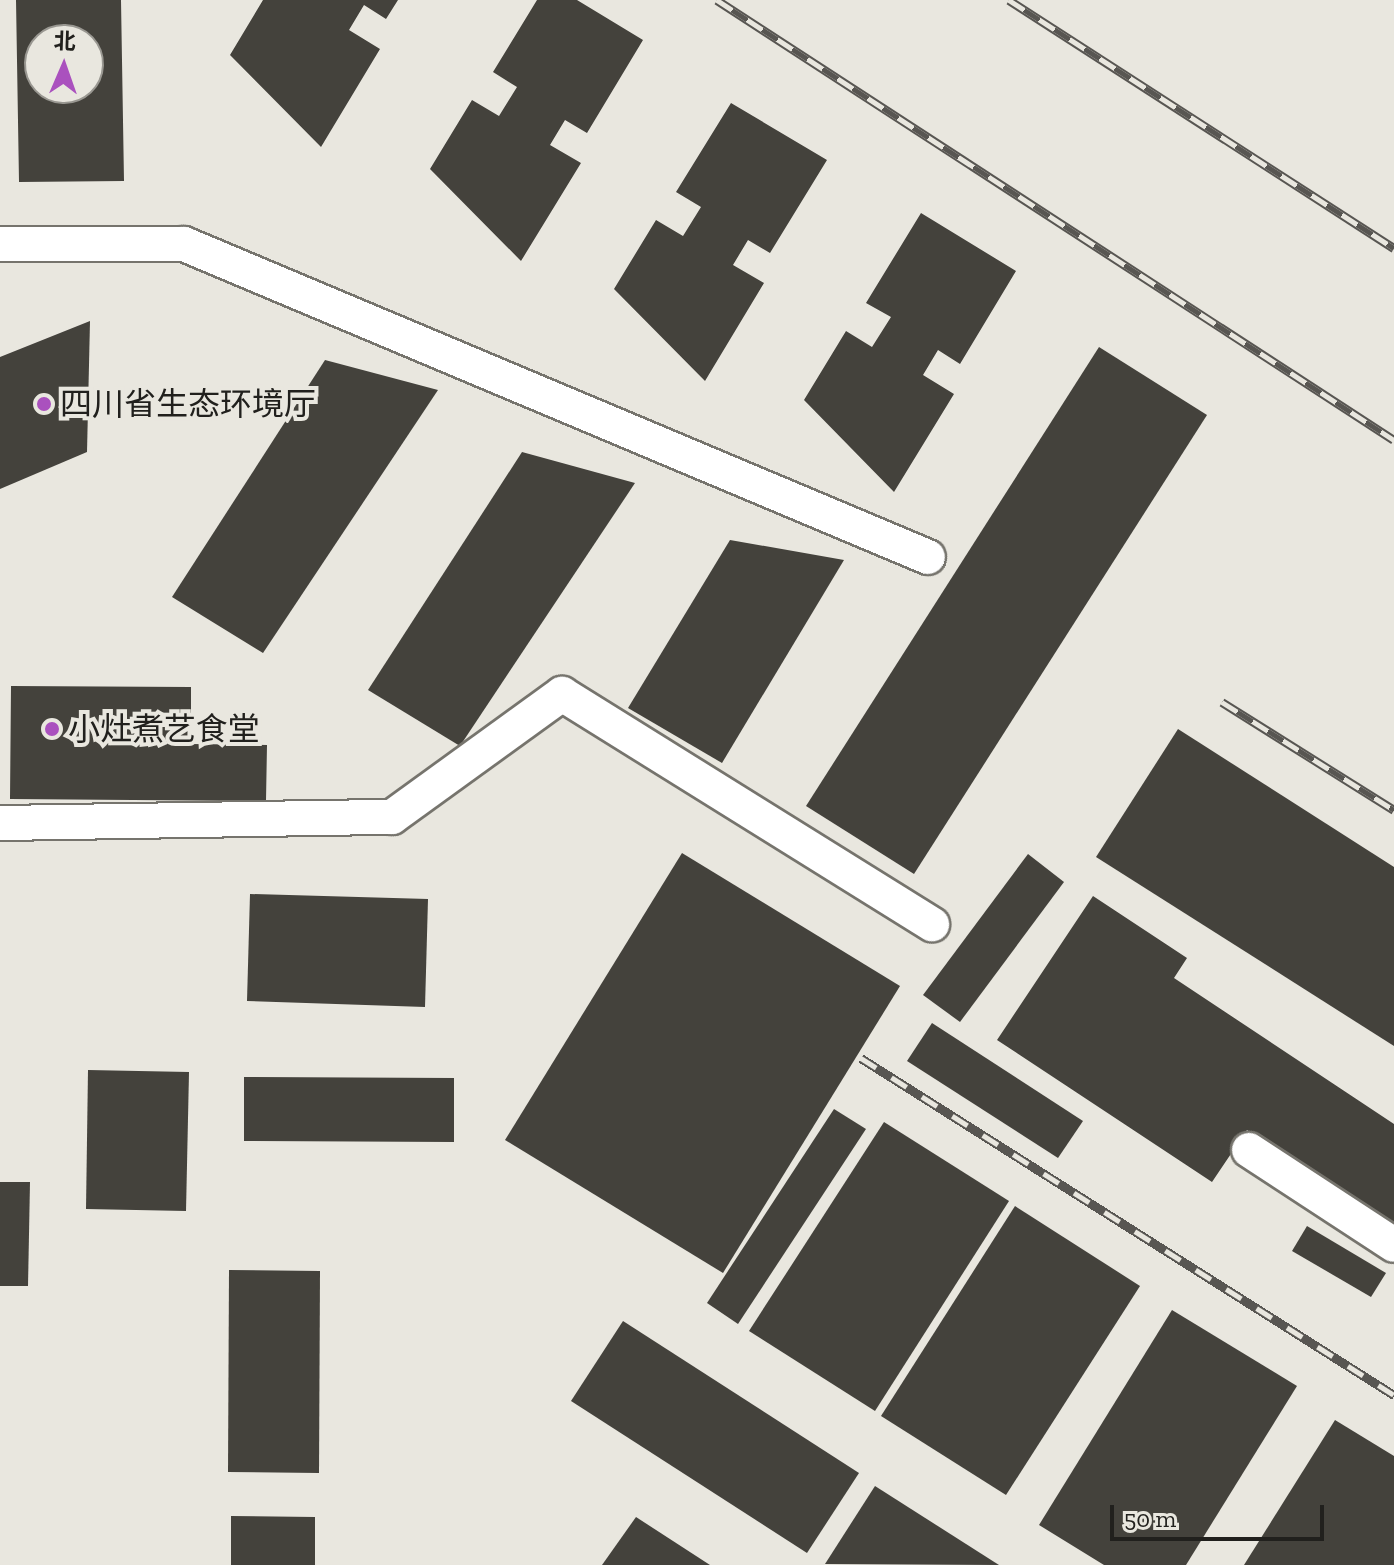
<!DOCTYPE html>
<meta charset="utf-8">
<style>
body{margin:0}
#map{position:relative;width:1394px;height:1565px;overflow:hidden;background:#e9e7df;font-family:"Zilla Slab","Noto Sans SC",serif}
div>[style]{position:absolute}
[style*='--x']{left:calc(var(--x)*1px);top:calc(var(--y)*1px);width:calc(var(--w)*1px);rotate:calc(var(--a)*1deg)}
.building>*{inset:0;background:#44423c}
.roads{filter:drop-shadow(2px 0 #76746d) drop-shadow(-2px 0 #76746d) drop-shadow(0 2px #76746d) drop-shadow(0 -2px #76746d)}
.minor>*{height:34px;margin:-17px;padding:0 17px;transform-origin:17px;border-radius:17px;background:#fff}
.rail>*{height:9px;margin-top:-4.5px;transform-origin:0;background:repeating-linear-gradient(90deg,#e9e7df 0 18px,#585652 0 36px);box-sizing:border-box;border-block:2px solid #585652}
.dots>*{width:22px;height:22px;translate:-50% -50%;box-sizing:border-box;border:4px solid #e9e7df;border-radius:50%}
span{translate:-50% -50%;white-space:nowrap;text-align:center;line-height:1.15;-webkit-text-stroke:8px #e9e7df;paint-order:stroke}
.poi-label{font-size:32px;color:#21201d}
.left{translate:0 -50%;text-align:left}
.north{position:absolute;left:24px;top:24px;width:80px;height:80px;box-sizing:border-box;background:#e9e7df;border:2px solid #999791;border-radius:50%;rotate:2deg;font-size:22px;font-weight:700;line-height:32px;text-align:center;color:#21201d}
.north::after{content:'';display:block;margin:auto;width:28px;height:36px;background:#aa51be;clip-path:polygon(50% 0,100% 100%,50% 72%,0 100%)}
.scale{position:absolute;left:1110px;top:1505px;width:214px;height:36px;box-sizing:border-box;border:4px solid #21201d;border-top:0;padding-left:10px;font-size:24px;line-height:28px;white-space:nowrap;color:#21201d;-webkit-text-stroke:6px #e9e7df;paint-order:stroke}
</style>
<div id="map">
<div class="building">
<div style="clip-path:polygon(evenodd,16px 0,121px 0,124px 181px,19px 182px,16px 0,40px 40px,88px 40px,88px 88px,40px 88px,40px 40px)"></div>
<div style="clip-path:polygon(263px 0,398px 0,386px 19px,364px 5px,349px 30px,380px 49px,321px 147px,230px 55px)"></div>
<div style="clip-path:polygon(537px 0,577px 0,643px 40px,587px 133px,565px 120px,550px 145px,581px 163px,521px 261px,430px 169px,472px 100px,499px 116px,517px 87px,493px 72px)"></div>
<div style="clip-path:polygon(731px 103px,827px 160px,770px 253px,748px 240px,733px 265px,764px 283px,705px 381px,614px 289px,656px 220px,683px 236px,701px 207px,676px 192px)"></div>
<div style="clip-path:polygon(921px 213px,1016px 271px,960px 364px,938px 350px,923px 375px,954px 394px,894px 492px,804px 400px,846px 331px,872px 347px,891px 317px,866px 303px)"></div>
<div style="clip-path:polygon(90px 321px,87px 452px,0 489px,0 357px)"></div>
<div style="clip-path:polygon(1099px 347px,1207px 415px,914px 874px,806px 806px)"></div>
<div style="clip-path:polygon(325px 360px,438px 390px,263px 653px,172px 597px)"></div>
<div style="clip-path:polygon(522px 452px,635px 483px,460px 746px,368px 690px)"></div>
<div style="clip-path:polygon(730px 540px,844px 560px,722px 763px,628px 708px)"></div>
<div style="clip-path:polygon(11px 686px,191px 687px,191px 744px,267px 745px,266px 801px,10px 799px)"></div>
<div style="clip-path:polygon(1178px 729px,1394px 867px,1394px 1046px,1096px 857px)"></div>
<div style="clip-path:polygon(682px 853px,900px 986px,723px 1273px,505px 1140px)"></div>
<div style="clip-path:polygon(1028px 854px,1064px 882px,960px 1022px,923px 995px)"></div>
<div style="clip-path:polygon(250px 894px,428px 899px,425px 1007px,247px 1001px)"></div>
<div style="clip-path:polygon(1093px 896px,1187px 958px,1174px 978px,1394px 1124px,1394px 1227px,1247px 1130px,1212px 1182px,997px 1040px)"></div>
<div style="clip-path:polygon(932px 1023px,1083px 1121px,1058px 1158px,907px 1061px)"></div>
<div style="clip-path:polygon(88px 1070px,189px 1072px,186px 1211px,86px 1209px)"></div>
<div style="clip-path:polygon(244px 1077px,454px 1078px,454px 1142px,244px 1141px)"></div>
<div style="clip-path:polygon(834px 1109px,866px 1129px,738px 1324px,707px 1303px)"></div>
<div style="clip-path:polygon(884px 1122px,1009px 1201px,875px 1411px,749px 1331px)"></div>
<div style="clip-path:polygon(0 1182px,30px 1182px,28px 1286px,0 1286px)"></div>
<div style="clip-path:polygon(1015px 1206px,1140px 1286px,1006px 1495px,881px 1416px)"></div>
<div style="clip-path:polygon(1307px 1226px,1386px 1273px,1371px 1297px,1292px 1251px)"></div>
<div style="clip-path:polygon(229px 1270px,320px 1271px,319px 1473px,228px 1472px)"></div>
<div style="clip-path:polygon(1172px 1310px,1297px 1386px,1186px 1565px,1104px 1565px,1039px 1525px)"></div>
<div style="clip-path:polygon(623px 1321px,859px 1473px,807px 1553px,571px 1401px)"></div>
<div style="clip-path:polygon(1335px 1420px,1394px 1456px,1394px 1565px,1244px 1565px)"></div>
<div style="clip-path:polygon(875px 1486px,999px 1565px,825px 1564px)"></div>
<div style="clip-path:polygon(231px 1516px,315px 1517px,315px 1565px,231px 1565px)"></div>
<div style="clip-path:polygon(636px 1517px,710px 1565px,602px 1565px)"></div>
</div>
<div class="roads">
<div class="minor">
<div style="--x:0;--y:244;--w:184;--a:0"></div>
<div style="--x:184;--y:244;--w:807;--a:22.82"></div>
<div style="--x:0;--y:823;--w:392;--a:-0.9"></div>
<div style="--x:392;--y:817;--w:210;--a:-35.9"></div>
<div style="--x:562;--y:694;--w:436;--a:31.9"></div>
<div style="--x:1249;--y:1150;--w:173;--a:33.2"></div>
</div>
</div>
<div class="rail">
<div style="--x:717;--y:0;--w:807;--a:33.02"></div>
<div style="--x:1009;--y:0;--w:458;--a:32.8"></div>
<div style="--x:1222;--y:702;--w:203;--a:32.1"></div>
<div style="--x:861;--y:1058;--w:631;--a:32.3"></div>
</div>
<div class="dots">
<div style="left:44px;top:404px;background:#aa51be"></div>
<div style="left:52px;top:729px;background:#aa51be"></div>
</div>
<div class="poi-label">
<span class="left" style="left:60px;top:404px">四川省生态环境厅</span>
<span class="left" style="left:68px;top:729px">小灶煮艺食堂</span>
</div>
<div class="north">北</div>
<div class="scale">50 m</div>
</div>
